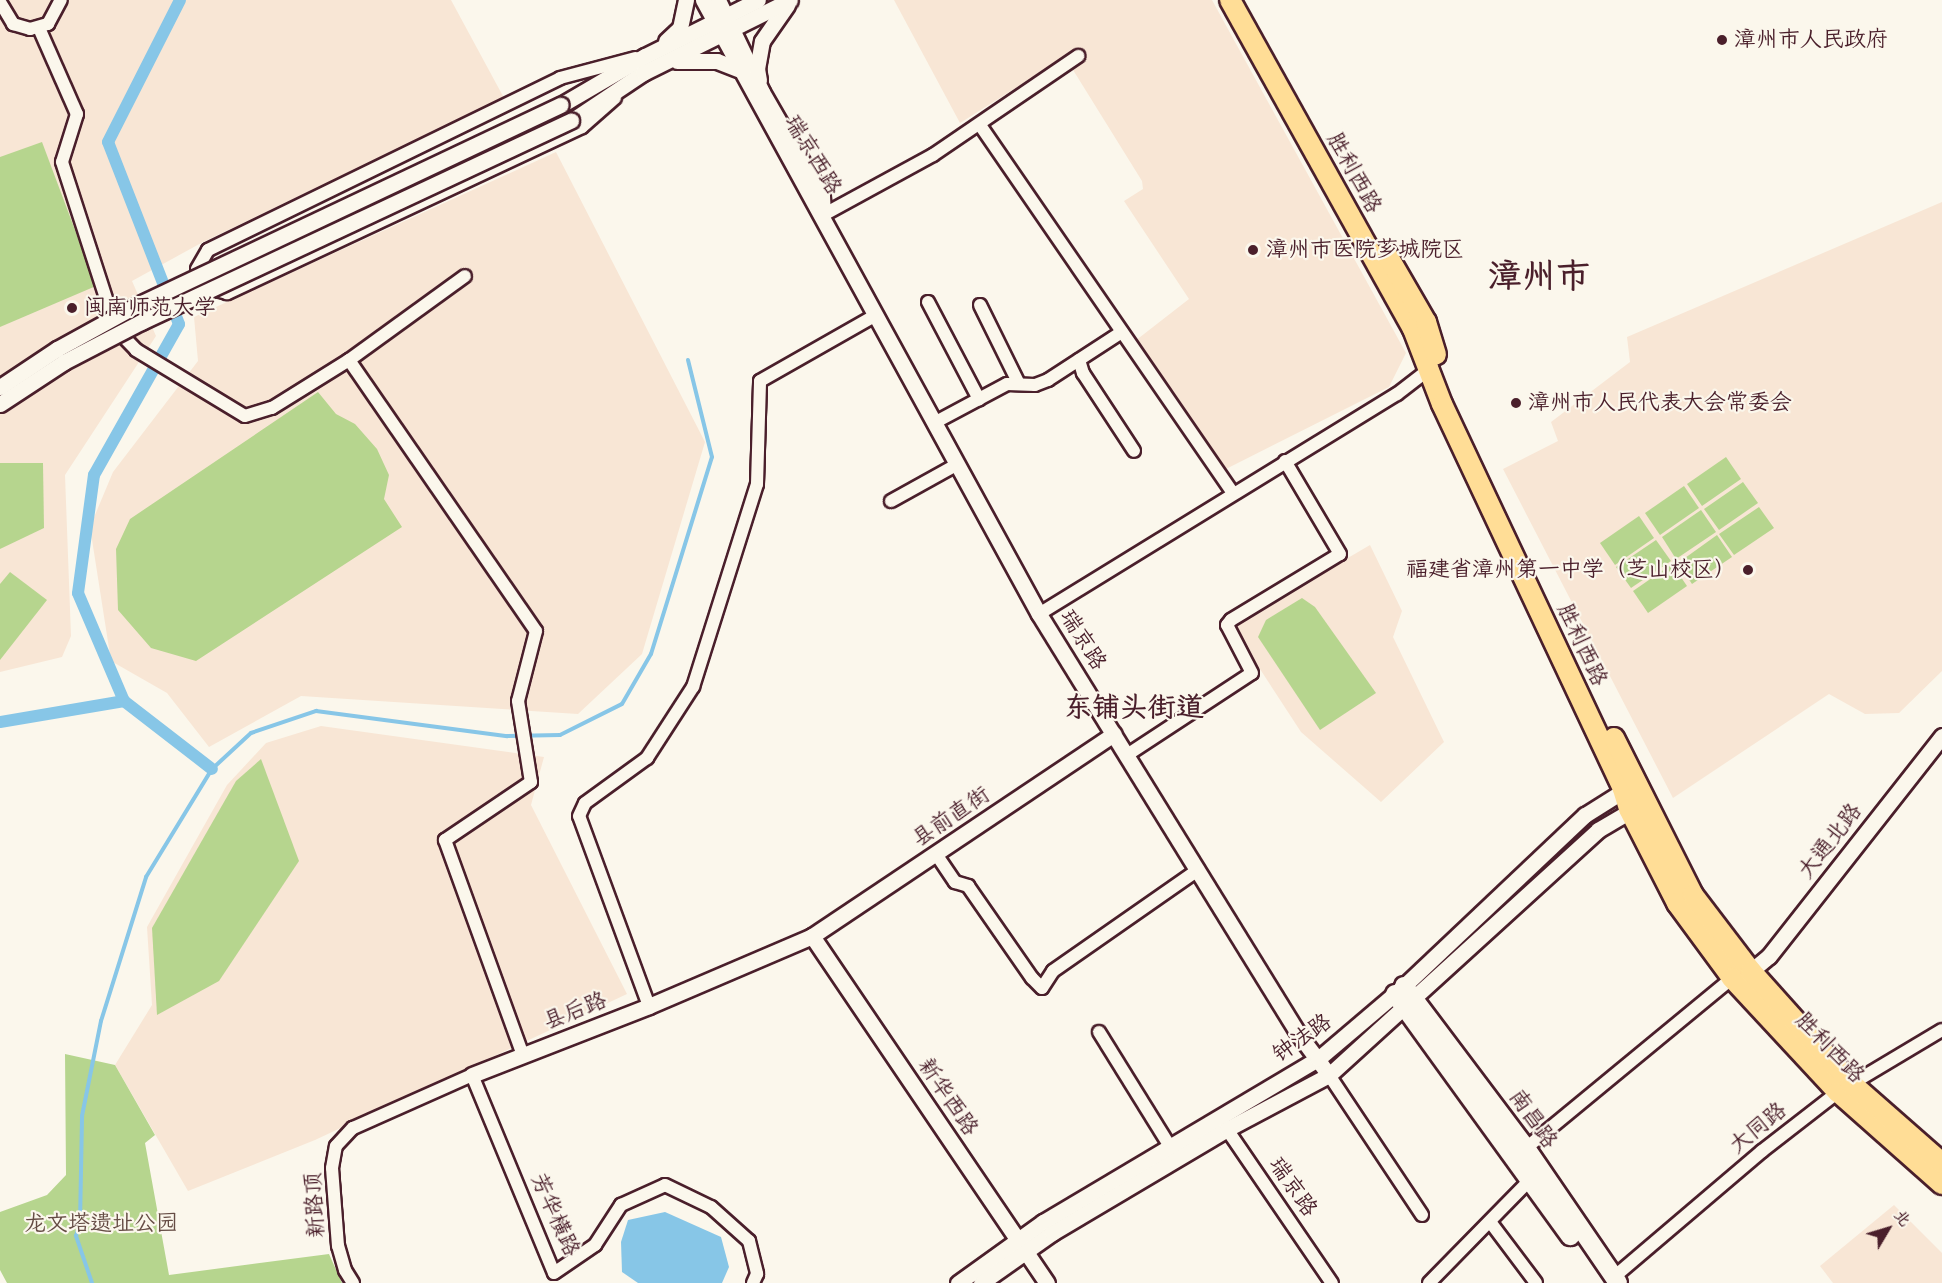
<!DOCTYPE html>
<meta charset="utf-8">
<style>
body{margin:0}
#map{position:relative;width:1942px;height:1283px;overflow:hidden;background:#fbf7ec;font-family:"Comic Neue","LXGW WenKai TC",sans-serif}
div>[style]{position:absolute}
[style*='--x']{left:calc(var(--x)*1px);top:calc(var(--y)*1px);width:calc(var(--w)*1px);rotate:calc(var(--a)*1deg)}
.built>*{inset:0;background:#f8e6d5}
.green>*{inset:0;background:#b6d58e}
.water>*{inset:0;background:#87c6e7}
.stream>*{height:4px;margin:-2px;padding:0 2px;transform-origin:2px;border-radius:2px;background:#87c6e7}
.canal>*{height:12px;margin:-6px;padding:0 6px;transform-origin:6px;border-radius:6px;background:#87c6e7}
.roads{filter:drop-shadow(2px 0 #4a1f2b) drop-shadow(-2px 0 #4a1f2b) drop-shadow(0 2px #4a1f2b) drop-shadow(0 -2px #4a1f2b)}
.minor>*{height:12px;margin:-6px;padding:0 6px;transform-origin:6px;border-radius:6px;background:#fbf7ec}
.tertiary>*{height:15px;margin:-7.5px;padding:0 7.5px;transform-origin:7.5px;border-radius:7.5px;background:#fbf7ec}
.secondary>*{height:18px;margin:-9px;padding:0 9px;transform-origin:9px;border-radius:9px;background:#fbf7ec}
.primary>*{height:20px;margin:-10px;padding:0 10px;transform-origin:10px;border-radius:10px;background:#ffdd96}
.bridges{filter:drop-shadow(2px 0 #4a1f2b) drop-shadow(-2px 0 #4a1f2b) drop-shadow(0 2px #4a1f2b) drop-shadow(0 -2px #4a1f2b)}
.tertiary-bridge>*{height:15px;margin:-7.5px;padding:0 7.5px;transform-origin:7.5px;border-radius:7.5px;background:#fbf7ec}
.dots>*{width:16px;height:16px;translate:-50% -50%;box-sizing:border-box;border:3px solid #fbf7ec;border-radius:50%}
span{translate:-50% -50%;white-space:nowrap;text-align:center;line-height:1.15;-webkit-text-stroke:4.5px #fbf7ec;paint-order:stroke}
.poi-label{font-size:22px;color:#4a1f2b}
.left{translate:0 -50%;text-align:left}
.right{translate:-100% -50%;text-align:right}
.street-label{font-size:22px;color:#4a1f2b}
.park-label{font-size:22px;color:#654c44}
.district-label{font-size:28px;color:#4a1f2b;font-weight:700}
.town-label{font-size:34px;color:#4a1f2b;font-weight:700}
.north{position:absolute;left:1858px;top:1199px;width:60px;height:60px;-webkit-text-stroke:4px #fbf7ec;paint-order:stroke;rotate:52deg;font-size:16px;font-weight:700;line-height:24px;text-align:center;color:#4a1f2b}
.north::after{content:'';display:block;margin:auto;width:21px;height:27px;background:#4a1f2b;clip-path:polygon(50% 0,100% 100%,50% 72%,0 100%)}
</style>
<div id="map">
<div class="built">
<div style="clip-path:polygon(0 0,451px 0,504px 98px,203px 242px,132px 281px,156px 336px,65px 475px,71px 636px,62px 657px,0 672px)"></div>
<div style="clip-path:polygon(894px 0,1212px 0,1406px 353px,1389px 387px,1226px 469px,1135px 341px,1189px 299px,1124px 201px,1143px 189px,1142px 181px,1065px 57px,960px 123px)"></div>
<div style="clip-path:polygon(556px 152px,705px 442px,642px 654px,578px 714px,301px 696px,209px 747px,167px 693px,111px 661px,90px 527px,113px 472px,198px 361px,194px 317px)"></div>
<div style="clip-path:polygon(1942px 202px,1942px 671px,1899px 713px,1865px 714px,1829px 694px,1673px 798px,1503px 469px,1558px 441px,1551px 422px,1630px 362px,1627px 337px)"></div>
<div style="clip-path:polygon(1370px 545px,1402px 611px,1393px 637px,1444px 742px,1381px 802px,1301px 732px,1232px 626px)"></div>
<div style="clip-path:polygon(321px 726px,544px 757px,531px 805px,627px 994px,315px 1140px,188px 1191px,115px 1065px,152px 1005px,147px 927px,227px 785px,266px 743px)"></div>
<div style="clip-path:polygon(1894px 1205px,1942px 1253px,1942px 1283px,1833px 1283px,1820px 1266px)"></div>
</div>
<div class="green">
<div style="clip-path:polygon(42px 142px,96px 286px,0 327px,0 157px)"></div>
<div style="clip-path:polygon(318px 392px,336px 414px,355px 424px,377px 449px,389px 475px,384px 499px,402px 527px,196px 661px,151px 648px,118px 610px,116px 549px,130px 519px)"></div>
<div style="clip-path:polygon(1726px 457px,1741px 479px,1702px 506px,1687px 484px)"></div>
<div style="clip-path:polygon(0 463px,43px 463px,44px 528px,0 549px)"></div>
<div style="clip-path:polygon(1743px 482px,1758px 503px,1719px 530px,1704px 509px)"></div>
<div style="clip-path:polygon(1684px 486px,1699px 508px,1660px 535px,1645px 513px)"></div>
<div style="clip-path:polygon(1759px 507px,1774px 528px,1734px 555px,1719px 534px)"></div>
<div style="clip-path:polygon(1701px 510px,1716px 532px,1676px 559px,1662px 537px)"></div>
<div style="clip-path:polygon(1639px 516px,1654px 538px,1615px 565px,1600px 543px)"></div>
<div style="clip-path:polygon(1717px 535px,1732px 557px,1692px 584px,1678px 563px)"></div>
<div style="clip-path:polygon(1656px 540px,1671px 561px,1631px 588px,1616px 567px)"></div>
<div style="clip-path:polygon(1672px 564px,1687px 586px,1648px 613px,1633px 591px)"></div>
<div style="clip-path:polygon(10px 572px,47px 600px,0 660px,0 584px)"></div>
<div style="clip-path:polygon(1302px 598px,1315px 607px,1376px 693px,1320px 730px,1258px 637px,1266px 620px)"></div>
<div style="clip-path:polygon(261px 759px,299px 861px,219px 981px,157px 1015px,152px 928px,236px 781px)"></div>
<div style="clip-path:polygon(65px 1054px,115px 1065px,155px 1135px,145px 1143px,169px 1275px,329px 1254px,342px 1283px,7px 1283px,0 1270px,0 1212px,47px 1195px,66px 1175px)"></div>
</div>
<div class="water">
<div style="clip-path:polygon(665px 1212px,721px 1237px,729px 1267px,722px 1283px,638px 1283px,622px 1272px,621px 1242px,628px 1220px)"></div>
</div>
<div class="stream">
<div style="--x:92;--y:1283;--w:50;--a:-108.8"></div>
<div style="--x:76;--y:1236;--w:14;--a:-73"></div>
<div style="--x:80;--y:1223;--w:107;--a:-88.9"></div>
<div style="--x:82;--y:1116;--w:97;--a:-78.7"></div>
<div style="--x:101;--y:1021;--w:151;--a:-72.6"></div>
<div style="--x:146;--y:877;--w:127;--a:-58.6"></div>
<div style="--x:212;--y:769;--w:53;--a:-42.7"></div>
<div style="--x:251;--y:733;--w:69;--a:-18.7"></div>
<div style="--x:316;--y:711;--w:193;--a:7.5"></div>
<div style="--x:507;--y:736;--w:53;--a:-1.1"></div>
<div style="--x:560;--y:735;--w:69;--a:-26.6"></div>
<div style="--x:622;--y:704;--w:58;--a:-59.9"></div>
<div style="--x:651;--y:654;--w:206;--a:-72.8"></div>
<div style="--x:712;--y:457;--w:100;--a:-103.9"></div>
</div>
<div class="canal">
<div style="--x:124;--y:701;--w:111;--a:37.7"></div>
<div style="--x:0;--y:722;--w:126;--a:-9.6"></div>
<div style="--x:124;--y:701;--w:117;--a:-113.1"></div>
<div style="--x:78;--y:593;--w:119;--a:-82.3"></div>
<div style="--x:94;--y:475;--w:173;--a:-60.6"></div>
<div style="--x:179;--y:324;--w:195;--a:-111.3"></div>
<div style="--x:108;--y:142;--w:159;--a:-63.1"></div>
</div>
<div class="roads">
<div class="minor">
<div style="--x:0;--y:2;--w:26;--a:59"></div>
<div style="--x:13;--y:24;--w:18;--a:16"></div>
<div style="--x:30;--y:29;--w:19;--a:-16"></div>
<div style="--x:48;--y:24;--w:27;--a:-62"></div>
<div style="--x:39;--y:28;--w:94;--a:66.2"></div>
<div style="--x:77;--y:114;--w:50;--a:107.4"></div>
<div style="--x:62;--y:162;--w:176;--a:72.1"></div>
<div style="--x:116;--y:329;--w:29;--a:46"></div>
<div style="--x:136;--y:350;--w:127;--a:31.2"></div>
<div style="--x:245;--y:416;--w:28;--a:-17"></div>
<div style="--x:272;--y:408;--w:91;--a:-31.9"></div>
<div style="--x:349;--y:360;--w:329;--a:55.4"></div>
<div style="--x:536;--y:631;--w:72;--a:104.4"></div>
<div style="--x:518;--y:701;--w:82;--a:80.9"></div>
<div style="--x:531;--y:782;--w:104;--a:146"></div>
<div style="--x:445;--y:840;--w:229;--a:70.1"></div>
<div style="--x:615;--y:98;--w:44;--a:138.7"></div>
<div style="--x:582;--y:127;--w:392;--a:154.9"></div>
<div style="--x:227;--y:293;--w:24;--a:-165"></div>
<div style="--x:204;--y:287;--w:19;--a:-111"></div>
<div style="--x:197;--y:269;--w:22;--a:-60"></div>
<div style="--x:208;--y:250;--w:392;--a:-26"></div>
<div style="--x:560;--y:78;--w:78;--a:-14.9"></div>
<div style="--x:980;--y:125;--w:447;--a:55.5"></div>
<div style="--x:823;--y:215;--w:125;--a:-28.6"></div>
<div style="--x:933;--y:155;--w:176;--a:-34.3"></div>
<div style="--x:928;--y:302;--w:110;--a:62.3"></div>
<div style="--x:980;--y:305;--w:86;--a:63.7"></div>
<div style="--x:349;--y:360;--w:143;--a:-35.9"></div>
<div style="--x:1079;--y:360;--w:14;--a:73"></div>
<div style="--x:1083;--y:373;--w:93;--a:56.8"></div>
<div style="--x:934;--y:423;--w:83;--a:-28.1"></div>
<div style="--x:1007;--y:384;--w:28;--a:2"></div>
<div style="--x:1035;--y:385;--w:14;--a:-21"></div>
<div style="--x:1048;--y:380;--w:88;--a:-33"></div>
<div style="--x:891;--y:501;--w:74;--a:-29"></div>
<div style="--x:1039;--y:614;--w:420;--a:-31.6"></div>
<div style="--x:1397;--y:394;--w:44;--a:-37.6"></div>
<div style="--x:1127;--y:755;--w:149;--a:-33.3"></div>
<div style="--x:1252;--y:673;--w:54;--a:-117.5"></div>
<div style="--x:1227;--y:625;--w:6;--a:-51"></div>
<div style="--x:1231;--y:620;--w:127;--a:-31.2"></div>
<div style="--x:1340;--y:554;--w:108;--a:-120.6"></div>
<div style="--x:936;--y:854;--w:34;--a:56"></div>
<div style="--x:955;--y:882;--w:14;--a:17"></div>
<div style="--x:968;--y:886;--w:112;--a:55.2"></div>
<div style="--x:1032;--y:978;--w:14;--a:45"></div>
<div style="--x:1042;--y:988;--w:20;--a:-57"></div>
<div style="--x:1053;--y:971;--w:177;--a:-34.9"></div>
<div style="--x:649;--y:1006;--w:202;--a:-110.2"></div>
<div style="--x:579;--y:816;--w:14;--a:-65"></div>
<div style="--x:585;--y:803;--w:77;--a:-36"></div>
<div style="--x:647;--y:758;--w:85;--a:-57.1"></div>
<div style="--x:693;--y:687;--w:213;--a:-72.5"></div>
<div style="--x:757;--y:484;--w:103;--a:-88.3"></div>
<div style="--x:760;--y:381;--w:133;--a:-29.6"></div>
<div style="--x:1099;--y:1032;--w:133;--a:58.2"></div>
<div style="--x:1329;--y:1075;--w:168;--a:56.4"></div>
<div style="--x:1222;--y:1122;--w:195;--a:55.7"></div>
<div style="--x:1526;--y:1148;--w:267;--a:-39.5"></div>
<div style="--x:1491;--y:1223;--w:75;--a:53.1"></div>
<div style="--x:1614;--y:1277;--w:194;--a:-40.4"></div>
<div style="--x:1762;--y:1151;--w:96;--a:-37.8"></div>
<div style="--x:1838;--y:1092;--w:121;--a:-30.8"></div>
<div style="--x:353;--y:1283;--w:15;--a:-122"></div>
<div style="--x:345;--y:1270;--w:25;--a:-106"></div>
<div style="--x:338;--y:1246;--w:78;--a:-94.4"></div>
<div style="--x:332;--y:1168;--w:22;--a:-80"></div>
<div style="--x:336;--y:1146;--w:25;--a:-47"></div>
<div style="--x:353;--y:1128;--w:130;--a:-24"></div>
<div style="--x:472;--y:1075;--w:214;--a:67.5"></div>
<div style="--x:554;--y:1273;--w:50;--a:-34.3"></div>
<div style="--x:595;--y:1245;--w:48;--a:-57"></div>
<div style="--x:621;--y:1205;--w:48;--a:-24.4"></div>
<div style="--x:665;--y:1185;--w:51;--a:25.6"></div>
<div style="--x:711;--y:1207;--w:51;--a:41.8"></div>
<div style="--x:749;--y:1241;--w:34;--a:76"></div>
<div style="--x:757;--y:1274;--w:10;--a:114"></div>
<div style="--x:1429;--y:1283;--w:144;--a:-45.6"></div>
</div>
<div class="tertiary">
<div style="--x:703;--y:0;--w:700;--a:61.31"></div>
<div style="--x:1039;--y:614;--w:496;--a:58.3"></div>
<div style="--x:1300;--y:1036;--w:49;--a:53.4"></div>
<div style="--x:718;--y:0;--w:102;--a:64.4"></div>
<div style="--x:762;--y:92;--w:120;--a:60"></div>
<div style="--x:822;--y:196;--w:19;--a:87"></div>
<div style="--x:666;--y:41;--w:19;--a:-43"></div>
<div style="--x:680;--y:28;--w:29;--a:-78"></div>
<div style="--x:677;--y:61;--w:40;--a:0"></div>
<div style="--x:717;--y:61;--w:22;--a:21"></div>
<div style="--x:759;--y:80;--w:11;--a:-100"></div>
<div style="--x:757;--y:69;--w:28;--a:-80"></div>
<div style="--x:762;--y:41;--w:44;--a:-55.2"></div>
<div style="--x:561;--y:105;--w:97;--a:-30.3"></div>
<div style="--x:645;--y:56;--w:126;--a:-26.4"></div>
<div style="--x:571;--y:121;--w:87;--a:-33.7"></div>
<div style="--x:643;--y:73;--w:164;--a:-26.4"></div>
<div style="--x:812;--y:936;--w:419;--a:55.9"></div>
<div style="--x:1751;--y:971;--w:23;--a:-40"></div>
<div style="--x:1769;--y:956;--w:280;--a:-51.8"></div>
<div style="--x:472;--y:1075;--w:190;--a:-21.3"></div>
<div style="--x:649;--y:1006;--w:177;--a:-23.2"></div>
<div style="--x:812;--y:936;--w:363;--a:-33.8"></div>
<div style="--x:958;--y:1283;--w:105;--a:-35.7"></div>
<div style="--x:1043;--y:1222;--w:320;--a:-30.7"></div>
<div style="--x:1318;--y:1059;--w:113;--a:-40.3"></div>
<div style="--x:1404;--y:986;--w:249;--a:-43.4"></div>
<div style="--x:1585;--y:815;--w:54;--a:-32.2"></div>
<div style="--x:981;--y:1283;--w:87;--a:-35.2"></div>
<div style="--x:1052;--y:1233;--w:204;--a:-30.7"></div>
<div style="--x:1227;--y:1129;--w:115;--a:-27.9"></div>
<div style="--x:1329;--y:1075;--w:364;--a:-42.3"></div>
<div style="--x:1598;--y:830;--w:45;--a:-30.5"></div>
</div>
<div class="secondary">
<div style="--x:1404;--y:986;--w:203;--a:53"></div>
<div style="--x:1526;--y:1148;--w:163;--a:55.7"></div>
<div style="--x:1395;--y:994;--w:299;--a:54.1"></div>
</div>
<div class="primary">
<div style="--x:1230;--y:0;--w:376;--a:60.9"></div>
<div style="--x:1413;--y:329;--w:80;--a:68.9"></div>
<div style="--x:1442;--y:404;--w:425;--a:64.8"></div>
<div style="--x:1623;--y:789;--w:21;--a:73"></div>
<div style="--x:1629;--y:809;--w:106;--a:62.9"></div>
<div style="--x:1677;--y:903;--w:93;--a:53.7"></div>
<div style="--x:1732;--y:978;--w:156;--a:47.1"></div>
<div style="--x:1838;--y:1092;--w:139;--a:41.5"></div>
<div style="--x:1386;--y:253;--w:80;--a:59.9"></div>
<div style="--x:1426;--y:322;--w:34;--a:73"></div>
<div style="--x:1614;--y:738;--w:176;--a:63.3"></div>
<div style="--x:1693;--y:895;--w:96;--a:52.7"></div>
<div style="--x:1751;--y:971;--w:150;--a:48.2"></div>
<div style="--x:1851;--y:1083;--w:121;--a:41.3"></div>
</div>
</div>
<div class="bridges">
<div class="tertiary-bridge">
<div style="--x:0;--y:387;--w:69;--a:-33.7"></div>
<div style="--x:57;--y:349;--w:87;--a:-28.9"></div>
<div style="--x:133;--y:307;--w:473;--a:-25.3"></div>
<div style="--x:0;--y:404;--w:77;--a:-33.3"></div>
<div style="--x:64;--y:362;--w:87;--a:-27.5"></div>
<div style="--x:141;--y:322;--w:475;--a:-25.1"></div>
</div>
</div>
<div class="dots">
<div style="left:1722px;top:40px;background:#4a1f2b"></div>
<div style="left:1253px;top:250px;background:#4a1f2b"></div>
<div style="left:72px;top:308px;background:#4a1f2b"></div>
<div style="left:1516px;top:403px;background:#4a1f2b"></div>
<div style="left:1748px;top:570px;background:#4a1f2b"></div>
</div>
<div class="poi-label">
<span class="left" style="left:1734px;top:40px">漳州市人民政府</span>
<span class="left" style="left:1266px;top:250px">漳州市医院芗城院区</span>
<span class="left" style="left:84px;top:308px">闽南师范大学</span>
<span class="left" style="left:1528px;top:403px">漳州市人民代表大会常委会</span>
<span class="right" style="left:1736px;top:570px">福建省漳州第一中学（芝山校区）</span>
</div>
<div class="street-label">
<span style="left:813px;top:155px;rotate:59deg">瑞京西路</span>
<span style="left:1354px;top:173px;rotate:61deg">胜利西路</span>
<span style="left:1083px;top:640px;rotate:58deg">瑞京路</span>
<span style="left:1582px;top:645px;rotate:65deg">胜利西路</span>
<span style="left:951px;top:817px;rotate:-34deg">县前直街</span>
<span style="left:1830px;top:841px;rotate:-52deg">大通北路</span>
<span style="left:575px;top:1011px;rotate:-21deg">县后路</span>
<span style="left:1302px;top:1038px;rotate:-35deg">钟法路</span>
<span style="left:1830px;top:1048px;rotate:46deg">胜利西路</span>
<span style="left:948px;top:1097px;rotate:56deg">新华西路</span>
<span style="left:1533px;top:1119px;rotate:55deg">南昌路</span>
<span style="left:1758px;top:1128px;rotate:-39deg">大同路</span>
<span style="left:1293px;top:1187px;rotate:55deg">瑞京路</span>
<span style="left:315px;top:1205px;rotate:-93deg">新路顶</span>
<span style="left:555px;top:1215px;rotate:66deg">芳华横路</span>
</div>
<div class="park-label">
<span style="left:101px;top:1224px">龙文塔遗址公园</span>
</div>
<div class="district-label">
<span style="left:1134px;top:707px">东铺头街道</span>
</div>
<div class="town-label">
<span style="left:1539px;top:277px">漳州市</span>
</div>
<div class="north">北</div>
</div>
